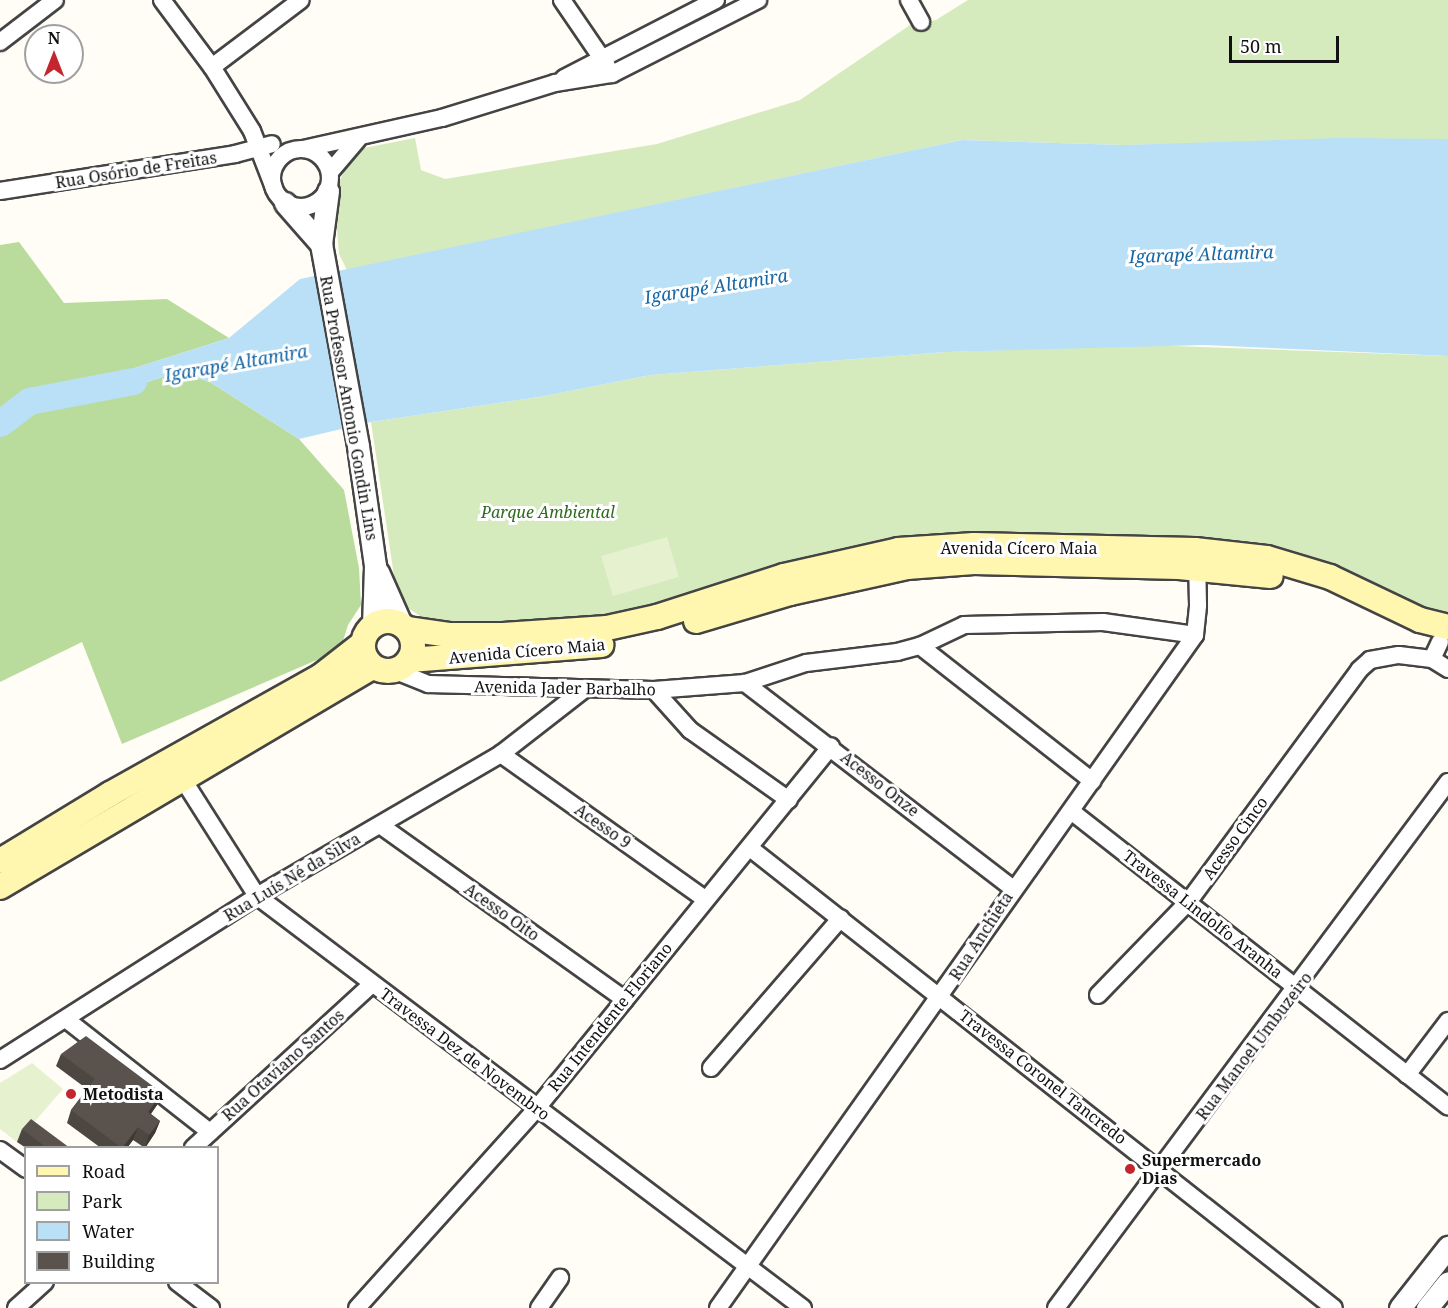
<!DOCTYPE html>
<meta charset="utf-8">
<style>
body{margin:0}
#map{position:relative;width:1448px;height:1308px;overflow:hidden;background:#fffdf5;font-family:"Noto Serif",serif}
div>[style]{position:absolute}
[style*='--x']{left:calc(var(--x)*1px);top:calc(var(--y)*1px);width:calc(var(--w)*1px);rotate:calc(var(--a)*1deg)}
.green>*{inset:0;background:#d5ebbd}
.forest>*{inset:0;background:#b9dc9c}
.pitch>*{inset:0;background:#e6f2cf}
.water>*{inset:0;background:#b9e0f7}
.river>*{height:27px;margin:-13.5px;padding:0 13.5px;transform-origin:13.5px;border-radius:13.5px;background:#b9e0f7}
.roads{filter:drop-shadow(2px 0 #444) drop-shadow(-2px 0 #444) drop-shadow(0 2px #444) drop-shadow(0 -2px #444)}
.minor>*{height:16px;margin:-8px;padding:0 8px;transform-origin:8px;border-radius:8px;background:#fff}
.minor>.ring{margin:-8px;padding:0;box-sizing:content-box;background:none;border:16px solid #fff;border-radius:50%}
.tertiary>*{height:21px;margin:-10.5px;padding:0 10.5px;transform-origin:10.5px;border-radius:10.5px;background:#fff}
.secondary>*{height:24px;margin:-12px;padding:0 12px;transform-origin:12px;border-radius:12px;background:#fff6b0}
.secondary>.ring{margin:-12px;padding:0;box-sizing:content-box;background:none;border:24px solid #fff6b0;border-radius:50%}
.wall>*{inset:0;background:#4d4742}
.shaded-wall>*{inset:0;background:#3f3936}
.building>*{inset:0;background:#5a524d}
.dots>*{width:16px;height:16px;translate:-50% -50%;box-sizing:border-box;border:3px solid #fff;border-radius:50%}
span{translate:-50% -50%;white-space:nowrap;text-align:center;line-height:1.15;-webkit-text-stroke:6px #fff;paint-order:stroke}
.street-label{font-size:16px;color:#111}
.park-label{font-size:16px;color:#2f6b1f;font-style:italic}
.poi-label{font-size:16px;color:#111;font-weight:700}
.left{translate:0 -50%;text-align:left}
.water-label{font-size:18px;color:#1768a6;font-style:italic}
.legend{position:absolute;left:24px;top:1146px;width:195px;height:138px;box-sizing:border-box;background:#fff;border:2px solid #a0a0a0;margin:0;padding:8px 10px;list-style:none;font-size:18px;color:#111}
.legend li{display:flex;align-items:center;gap:12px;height:30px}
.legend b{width:30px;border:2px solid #a0a0a0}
.north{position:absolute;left:24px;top:24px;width:60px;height:60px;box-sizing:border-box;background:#fff;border:2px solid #a0a0a0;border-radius:50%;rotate:0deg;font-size:16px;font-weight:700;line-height:24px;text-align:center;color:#111}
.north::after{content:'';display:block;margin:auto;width:21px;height:27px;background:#c4262e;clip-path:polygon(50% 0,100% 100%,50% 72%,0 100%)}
.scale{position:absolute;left:1229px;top:36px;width:110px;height:27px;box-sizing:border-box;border:3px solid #111;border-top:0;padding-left:8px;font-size:18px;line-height:21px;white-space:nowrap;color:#111;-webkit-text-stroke:4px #fff;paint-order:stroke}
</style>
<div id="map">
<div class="green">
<div style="clip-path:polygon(968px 0,1448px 0,1448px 139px,1124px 145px,962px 140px,347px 270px,339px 254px,334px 191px,352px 157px,364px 148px,415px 138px,421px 170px,445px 179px,657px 144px,800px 100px,910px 25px,936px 20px)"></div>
<div style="clip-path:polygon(1145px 345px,1448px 356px,1448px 619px,1204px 541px,652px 608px,561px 625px,451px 628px,426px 620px,408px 608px,396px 589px,371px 422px,539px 397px,651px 375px,946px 352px)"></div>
</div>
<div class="forest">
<div style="clip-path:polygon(19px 242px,64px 303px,167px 299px,229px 338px,119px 373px,97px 388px,118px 391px,163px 377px,192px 376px,210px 382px,299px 439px,344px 490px,359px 568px,361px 605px,348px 625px,340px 650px,122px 744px,82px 642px,0 682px,0 245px)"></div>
</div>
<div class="pitch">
<div style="clip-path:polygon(667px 537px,679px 577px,613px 596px,601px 556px)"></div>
<div style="clip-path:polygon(32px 1063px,63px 1089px,17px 1142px,0 1129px,0 1083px)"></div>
</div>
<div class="water">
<div style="clip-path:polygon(1339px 138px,1448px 139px,1448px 356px,1204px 345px,946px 352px,651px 375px,539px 397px,371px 422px,299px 439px,210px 382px,192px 376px,163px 377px,118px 391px,96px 388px,119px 373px,229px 338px,300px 279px,962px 140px,1124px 145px)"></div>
</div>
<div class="river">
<div style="--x:0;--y:423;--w:36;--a:-37"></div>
<div style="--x:29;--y:401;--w:106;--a:-10.9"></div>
</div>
<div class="roads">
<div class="minor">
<div style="--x:162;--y:0;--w:84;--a:53.3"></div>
<div style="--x:212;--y:67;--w:75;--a:58"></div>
<div style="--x:252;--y:131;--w:61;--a:68.9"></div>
<div style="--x:562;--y:0;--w:80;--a:55.7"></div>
<div style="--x:909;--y:0;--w:25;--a:61"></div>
<div style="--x:0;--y:42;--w:69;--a:-37.4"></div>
<div style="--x:212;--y:67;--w:111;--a:-37"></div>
<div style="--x:564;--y:78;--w:171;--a:-27.2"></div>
<div class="ring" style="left:272px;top:149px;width:42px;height:42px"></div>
<div style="--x:303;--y:149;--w:142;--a:-12.6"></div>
<div style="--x:442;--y:118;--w:118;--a:-17.2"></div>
<div style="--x:555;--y:83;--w:58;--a:-9"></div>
<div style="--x:612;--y:74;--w:164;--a:-26.9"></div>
<div style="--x:330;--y:172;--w:43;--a:-49.7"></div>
<div style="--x:0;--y:191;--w:238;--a:-8.9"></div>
<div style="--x:235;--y:154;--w:38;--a:-15"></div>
<div style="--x:920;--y:646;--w:219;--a:38.1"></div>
<div style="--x:1432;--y:659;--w:19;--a:-65"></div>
<div style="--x:396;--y:671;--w:35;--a:22"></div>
<div style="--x:428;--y:684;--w:226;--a:1.5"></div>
<div style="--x:654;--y:690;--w:91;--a:-4.4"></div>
<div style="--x:745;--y:683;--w:64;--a:-18.2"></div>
<div style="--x:806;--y:663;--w:92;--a:-6.9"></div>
<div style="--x:897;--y:652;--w:24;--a:-15"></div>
<div style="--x:920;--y:646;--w:49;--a:-25.5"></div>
<div style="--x:964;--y:625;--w:139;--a:-1.2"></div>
<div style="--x:1103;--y:622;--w:93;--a:8"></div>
<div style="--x:745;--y:683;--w:337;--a:37.5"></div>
<div style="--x:654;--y:690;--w:54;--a:48"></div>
<div style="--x:690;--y:730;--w:121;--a:35.3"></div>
<div style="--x:501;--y:754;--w:250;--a:35.4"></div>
<div style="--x:177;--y:770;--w:149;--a:57.6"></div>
<div style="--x:257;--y:896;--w:684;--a:37.04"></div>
<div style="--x:1071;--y:811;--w:479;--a:38.1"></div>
<div style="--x:380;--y:825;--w:301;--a:35.5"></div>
<div style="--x:750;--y:848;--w:743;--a:38.23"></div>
<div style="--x:1098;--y:995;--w:131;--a:-45.9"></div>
<div style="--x:1189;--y:901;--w:287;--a:-53.6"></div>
<div style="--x:1359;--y:670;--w:15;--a:-42"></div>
<div style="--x:1370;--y:660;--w:29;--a:-10"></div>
<div style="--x:1399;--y:655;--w:33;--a:7"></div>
<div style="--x:1432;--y:659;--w:19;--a:32"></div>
<div style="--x:67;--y:1020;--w:182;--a:38.1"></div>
<div style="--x:0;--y:1060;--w:305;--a:-32.5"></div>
<div style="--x:257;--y:896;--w:282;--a:-30.2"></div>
<div style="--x:501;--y:754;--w:103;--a:-37.9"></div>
<div style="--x:711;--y:1068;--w:198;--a:-49.1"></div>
<div style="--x:1407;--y:1075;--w:68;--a:-52.8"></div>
<div style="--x:193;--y:1148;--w:243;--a:-42.5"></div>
<div style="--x:0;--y:1150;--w:32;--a:36"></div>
<div style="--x:177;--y:1282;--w:43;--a:37.4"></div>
<div style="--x:16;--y:1308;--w:39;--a:-42"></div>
<div style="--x:357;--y:1308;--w:269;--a:-48"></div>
<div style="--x:537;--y:1108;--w:466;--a:-50.9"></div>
<div style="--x:539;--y:1308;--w:37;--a:-55"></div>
<div style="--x:718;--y:1308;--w:825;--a:-54.67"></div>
<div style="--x:1195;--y:635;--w:30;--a:-84"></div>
<div style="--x:1198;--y:605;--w:47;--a:-91.2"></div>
<div style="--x:1056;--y:1308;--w:656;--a:-53.3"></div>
</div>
<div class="tertiary">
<div style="--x:328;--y:191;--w:53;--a:97.5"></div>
<div style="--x:321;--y:244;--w:205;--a:79.6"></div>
<div style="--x:358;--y:446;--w:121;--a:81.9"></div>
<div style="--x:375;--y:566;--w:60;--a:91.9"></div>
<div style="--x:285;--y:203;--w:55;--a:48.7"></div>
<div style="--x:378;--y:572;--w:57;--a:66.1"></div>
<div style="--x:1400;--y:1308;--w:78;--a:-51.8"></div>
<div style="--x:1427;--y:1308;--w:33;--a:-51"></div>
</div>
<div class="secondary">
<div class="ring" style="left:363px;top:621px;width:26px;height:26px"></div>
<div style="--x:696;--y:621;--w:98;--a:-16.6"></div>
<div style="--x:790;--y:593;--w:120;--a:-12.5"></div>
<div style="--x:907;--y:567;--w:67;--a:-4.3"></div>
<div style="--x:974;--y:562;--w:205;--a:1.4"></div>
<div style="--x:1179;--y:567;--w:92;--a:5.6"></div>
<div style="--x:407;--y:629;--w:42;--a:8.1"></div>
<div style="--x:449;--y:635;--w:54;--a:0"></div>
<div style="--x:503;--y:635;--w:104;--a:-3.9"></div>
<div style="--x:607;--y:628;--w:51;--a:-12.4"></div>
<div style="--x:657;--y:617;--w:133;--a:-17.9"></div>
<div style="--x:784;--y:576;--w:117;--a:-12.8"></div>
<div style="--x:898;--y:550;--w:76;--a:-3.8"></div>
<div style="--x:974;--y:545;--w:221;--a:1.3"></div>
<div style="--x:1195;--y:550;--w:72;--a:6.3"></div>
<div style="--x:1267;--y:558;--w:66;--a:16.8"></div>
<div style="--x:1330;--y:577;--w:100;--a:25.5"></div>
<div style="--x:1420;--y:620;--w:29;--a:14"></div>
<div style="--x:410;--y:660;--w:192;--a:-4.5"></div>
<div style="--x:0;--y:861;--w:129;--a:-31.3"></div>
<div style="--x:110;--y:794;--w:242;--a:-29.2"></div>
<div style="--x:321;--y:676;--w:52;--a:-38"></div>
<div style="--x:0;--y:887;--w:432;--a:-30.6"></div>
</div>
</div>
<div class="wall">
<div style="clip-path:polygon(61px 1054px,162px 1093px,157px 1105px,151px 1114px,160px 1121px,155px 1133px,145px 1148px,133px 1140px,127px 1148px,101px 1148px,67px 1123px,71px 1110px,87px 1089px,56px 1066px)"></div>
<div style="clip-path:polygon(22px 1129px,70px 1148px,26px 1148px,17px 1142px)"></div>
</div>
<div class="shaded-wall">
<div style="clip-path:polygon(162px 1093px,157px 1105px,143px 1124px,148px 1112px)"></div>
<div style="clip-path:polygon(160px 1121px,155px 1133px,145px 1148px,149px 1135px)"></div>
<div style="clip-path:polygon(138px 1127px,133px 1140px,127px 1148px,123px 1148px)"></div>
</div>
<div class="building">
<div style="clip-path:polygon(86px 1036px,162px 1093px,148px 1112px,160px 1121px,149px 1135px,138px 1127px,122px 1148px,71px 1110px,95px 1079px,61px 1054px)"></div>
<div style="clip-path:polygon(31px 1119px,70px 1148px,47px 1148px,22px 1129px)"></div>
</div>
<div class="dots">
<div style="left:71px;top:1094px;background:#c4262e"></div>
<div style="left:1130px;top:1169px;background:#c4262e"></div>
</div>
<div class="street-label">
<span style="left:136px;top:170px;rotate:-9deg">Rua Osório de Freitas</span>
<span style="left:349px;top:408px;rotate:80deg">Rua Professor Antonio Gondin Lins</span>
<span style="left:1019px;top:548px">Avenida Cícero Maia</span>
<span style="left:527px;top:651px;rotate:-5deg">Avenida Cícero Maia</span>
<span style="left:565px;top:688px;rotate:1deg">Avenida Jader Barbalho</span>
<span style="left:880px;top:784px;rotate:38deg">Acesso Onze</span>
<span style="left:603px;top:826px;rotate:35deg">Acesso 9</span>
<span style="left:1235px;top:838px;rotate:-54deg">Acesso Cinco</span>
<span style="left:292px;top:877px;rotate:-31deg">Rua Luís Né da Silva</span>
<span style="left:502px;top:912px;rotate:35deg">Acesso Oito</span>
<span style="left:1203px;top:914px;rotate:38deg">Travessa Lindolfo Aranha</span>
<span style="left:981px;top:936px;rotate:-57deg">Rua Anchieta</span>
<span style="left:610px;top:1017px;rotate:-51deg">Rua Intendente Floriano</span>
<span style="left:1254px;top:1046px;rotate:-53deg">Rua Manoel Umbuzeiro</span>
<span style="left:465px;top:1054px;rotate:37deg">Travessa Dez de Novembro</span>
<span style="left:283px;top:1065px;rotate:-42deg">Rua Otaviano Santos</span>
<span style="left:1043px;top:1077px;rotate:38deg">Travessa Coronel Tancredo</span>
</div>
<div class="park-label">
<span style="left:548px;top:512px">Parque Ambiental</span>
</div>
<div class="poi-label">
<span class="left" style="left:83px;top:1094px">Metodista</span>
<span class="left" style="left:1142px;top:1169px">Supermercado<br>Dias</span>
</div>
<div class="water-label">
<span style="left:1201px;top:254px;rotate:-2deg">Igarapé Altamira</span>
<span style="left:716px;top:286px;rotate:-9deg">Igarapé Altamira</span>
<span style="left:236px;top:363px;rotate:-10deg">Igarapé Altamira</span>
</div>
<ul class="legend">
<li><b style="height:8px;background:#fff6b0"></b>Road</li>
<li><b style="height:16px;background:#d5ebbd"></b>Park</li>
<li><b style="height:16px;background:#b9e0f7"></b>Water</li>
<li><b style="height:16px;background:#5a524d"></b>Building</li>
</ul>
<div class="north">N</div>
<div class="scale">50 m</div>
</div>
